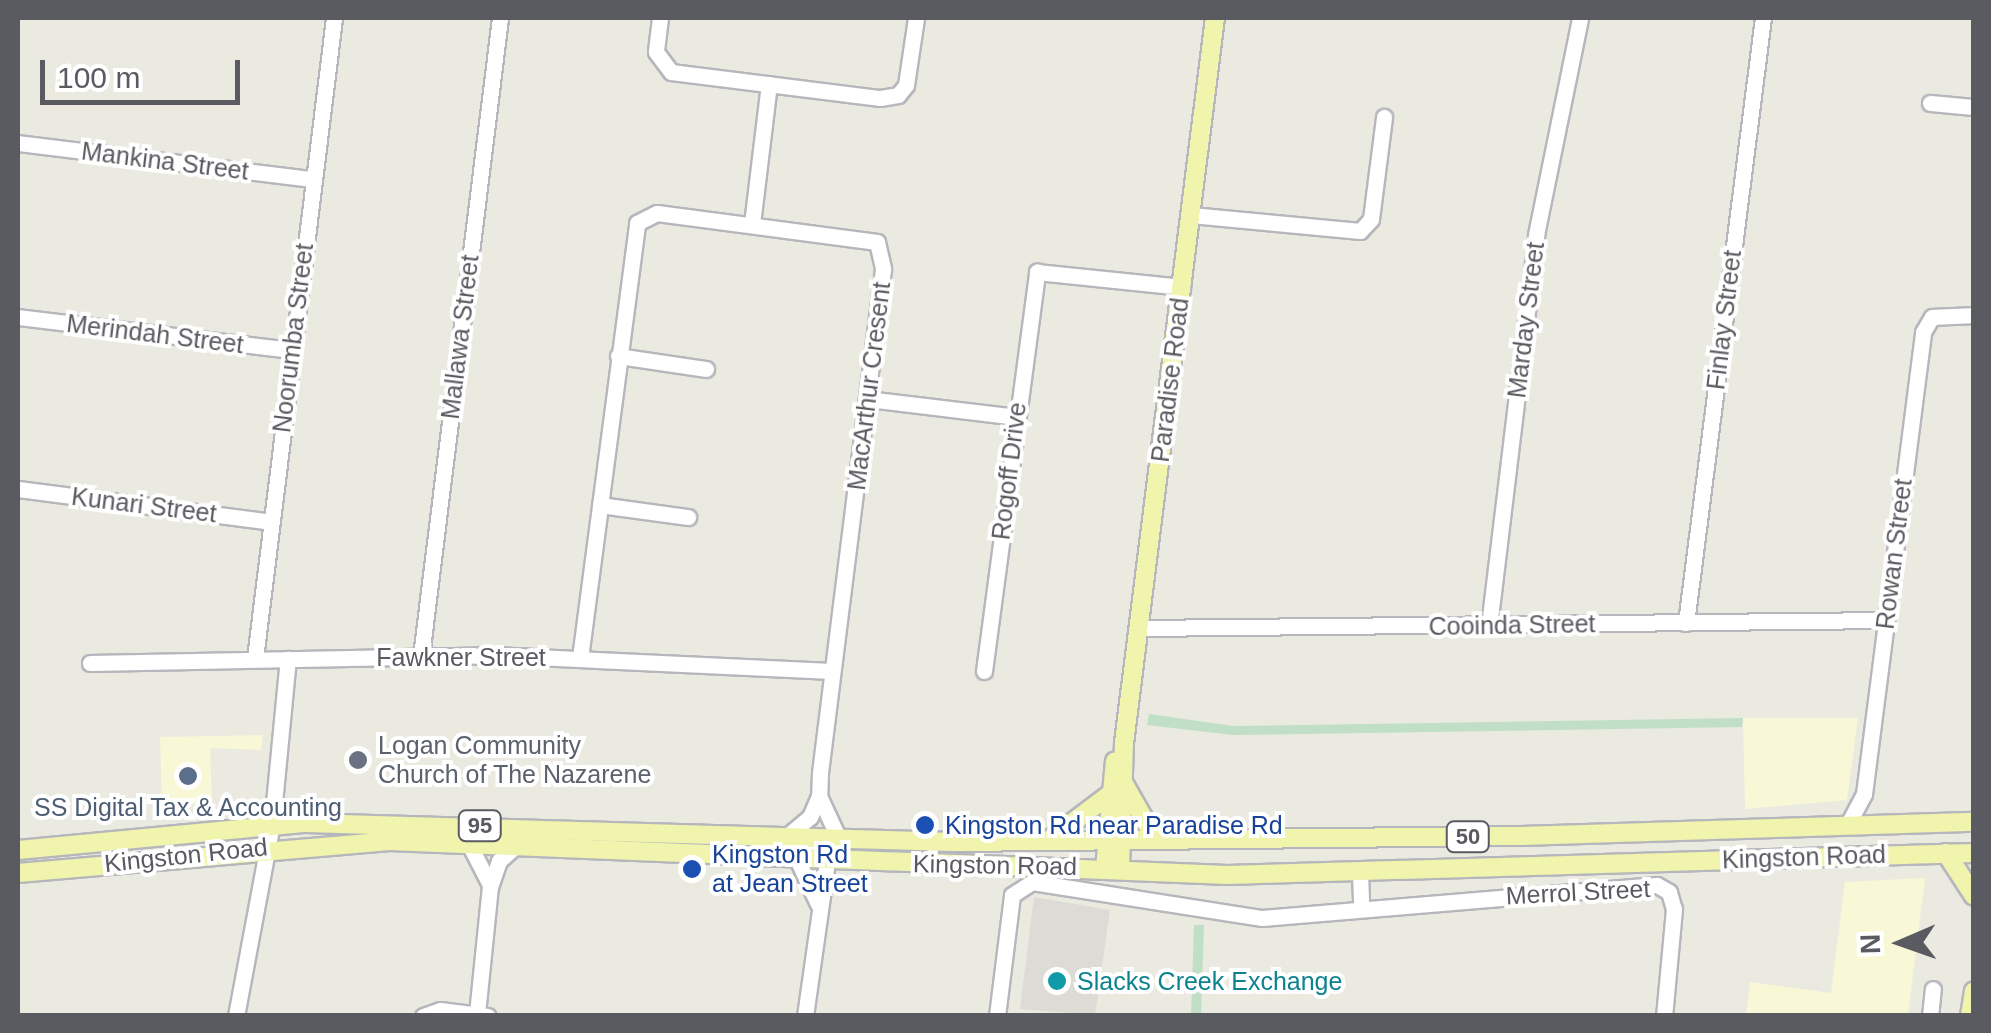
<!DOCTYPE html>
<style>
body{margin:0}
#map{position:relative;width:1991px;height:1033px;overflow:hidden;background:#eaeae1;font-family:Arial,sans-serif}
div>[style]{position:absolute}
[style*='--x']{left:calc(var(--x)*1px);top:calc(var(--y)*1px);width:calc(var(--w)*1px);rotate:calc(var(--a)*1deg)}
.commercial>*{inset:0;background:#f8f8d7}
.industrial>*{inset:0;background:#dcdbd5}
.green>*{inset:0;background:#c0dfc6}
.roads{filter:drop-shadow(2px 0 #b6b7bc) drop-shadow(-2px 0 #b6b7bc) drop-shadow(0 2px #b6b7bc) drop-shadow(0 -2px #b6b7bc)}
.minor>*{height:15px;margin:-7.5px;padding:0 7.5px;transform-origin:7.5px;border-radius:7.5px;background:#fff}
.major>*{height:18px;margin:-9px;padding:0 9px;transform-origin:9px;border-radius:9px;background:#f0f4ac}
.dots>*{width:28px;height:28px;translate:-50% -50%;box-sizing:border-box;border:5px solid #fff;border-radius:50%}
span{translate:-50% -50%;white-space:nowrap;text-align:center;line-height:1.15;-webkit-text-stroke:8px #fff;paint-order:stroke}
.shield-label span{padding:2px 8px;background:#fff;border:2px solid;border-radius:8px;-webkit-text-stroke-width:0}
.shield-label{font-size:22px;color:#595b60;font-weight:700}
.street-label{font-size:25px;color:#595b60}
.worship-label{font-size:25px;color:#5b616d}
.left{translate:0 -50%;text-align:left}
.service-label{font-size:25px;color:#4e5e75}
.transit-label{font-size:25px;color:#164399}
.culture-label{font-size:25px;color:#0d838f}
.frame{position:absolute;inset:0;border:20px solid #595b60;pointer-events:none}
.north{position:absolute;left:1851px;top:893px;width:100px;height:100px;-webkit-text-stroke:8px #fff;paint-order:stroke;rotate:268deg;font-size:28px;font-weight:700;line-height:40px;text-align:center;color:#595b60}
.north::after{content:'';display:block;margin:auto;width:35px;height:45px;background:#595b60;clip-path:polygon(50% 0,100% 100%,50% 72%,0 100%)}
.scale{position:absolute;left:40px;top:60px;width:200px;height:45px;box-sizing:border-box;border:5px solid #595b60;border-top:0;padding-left:12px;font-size:30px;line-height:35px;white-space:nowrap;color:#595b60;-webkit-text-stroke:8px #fff;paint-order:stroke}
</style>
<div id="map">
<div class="commercial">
<div style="clip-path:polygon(1743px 718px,1858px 718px,1847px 800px,1745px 809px)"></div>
<div style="clip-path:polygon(263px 735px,261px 750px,210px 748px,212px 802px,162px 807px,160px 737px)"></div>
<div style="clip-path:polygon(1925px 878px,1908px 1015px,1746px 1015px,1750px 982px,1831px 993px,1845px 882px)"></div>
</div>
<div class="industrial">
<div style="clip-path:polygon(1034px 897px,1110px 910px,1095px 1015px,1020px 1009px)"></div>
</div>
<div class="green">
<div style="clip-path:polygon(1149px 714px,1233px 726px,1743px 718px,1742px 727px,1233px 735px,1147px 725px)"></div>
<div style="clip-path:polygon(1194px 925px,1204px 925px,1201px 1015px,1191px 1015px)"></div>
</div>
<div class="roads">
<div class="minor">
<div style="--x:660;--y:18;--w:34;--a:97"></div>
<div style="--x:656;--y:52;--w:25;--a:53"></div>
<div style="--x:671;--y:72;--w:211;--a:7.1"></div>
<div style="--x:880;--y:98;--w:18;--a:-9"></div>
<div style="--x:898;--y:95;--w:13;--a:-51"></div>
<div style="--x:906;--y:85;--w:68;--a:-81.5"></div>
<div style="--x:1930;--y:103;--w:44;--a:5.2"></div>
<div style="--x:18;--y:143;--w:297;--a:7"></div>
<div style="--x:1191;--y:215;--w:170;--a:5.4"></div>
<div style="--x:1360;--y:231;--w:16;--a:-47"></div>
<div style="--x:1371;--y:219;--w:103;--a:-82.7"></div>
<div style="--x:752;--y:224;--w:141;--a:-83.1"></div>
<div style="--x:18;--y:317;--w:276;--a:6.9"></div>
<div style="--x:618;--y:356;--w:89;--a:8.4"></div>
<div style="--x:868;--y:399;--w:149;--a:6.9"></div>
<div style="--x:18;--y:489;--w:255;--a:7.4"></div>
<div style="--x:600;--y:505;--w:89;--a:7.8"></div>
<div style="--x:1686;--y:623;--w:610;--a:-82.75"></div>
<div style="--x:1489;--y:626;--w:394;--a:-83.1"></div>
<div style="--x:1536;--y:235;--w:221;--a:-78.5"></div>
<div style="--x:1139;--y:628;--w:747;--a:-0.61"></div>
<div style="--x:421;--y:656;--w:643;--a:-82.94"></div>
<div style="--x:255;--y:658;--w:645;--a:-82.96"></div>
<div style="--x:580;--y:658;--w:439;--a:-82.5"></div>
<div style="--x:637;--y:223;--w:22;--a:-27"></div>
<div style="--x:657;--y:213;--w:222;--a:7.5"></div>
<div style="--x:877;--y:242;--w:28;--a:77"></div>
<div style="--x:883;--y:269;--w:508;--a:97.13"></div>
<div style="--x:820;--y:773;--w:23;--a:92"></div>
<div style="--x:819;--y:796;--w:47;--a:65.1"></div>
<div style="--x:90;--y:663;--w:403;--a:-1.1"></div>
<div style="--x:493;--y:655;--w:339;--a:2.7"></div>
<div style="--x:984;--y:671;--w:403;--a:-82.4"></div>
<div style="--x:1037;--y:272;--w:146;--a:5.9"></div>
<div style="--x:1848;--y:824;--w:34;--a:-62"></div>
<div style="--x:1864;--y:794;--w:466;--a:-82.7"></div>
<div style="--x:1923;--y:332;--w:17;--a:-59"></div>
<div style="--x:1932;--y:317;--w:42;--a:-2.7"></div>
<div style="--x:468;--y:842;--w:46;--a:62.9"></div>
<div style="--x:798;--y:861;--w:47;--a:65.1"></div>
<div style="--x:1360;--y:872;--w:37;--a:88"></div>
<div style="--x:477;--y:1014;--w:128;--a:-84.2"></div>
<div style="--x:490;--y:887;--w:28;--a:-71"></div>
<div style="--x:499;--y:861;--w:25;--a:-42"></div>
<div style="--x:236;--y:1016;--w:195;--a:-79.4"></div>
<div style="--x:272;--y:824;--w:166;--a:-84.5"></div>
<div style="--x:423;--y:1016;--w:18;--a:-19"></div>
<div style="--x:440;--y:1010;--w:48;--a:7.1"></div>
<div style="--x:805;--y:1016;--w:156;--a:-81.9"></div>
<div style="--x:827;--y:862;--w:14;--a:-126"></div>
<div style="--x:819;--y:851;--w:23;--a:-173"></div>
<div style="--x:796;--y:848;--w:15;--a:-132"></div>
<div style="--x:786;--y:837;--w:31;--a:-40"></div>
<div style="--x:810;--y:817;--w:23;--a:-67"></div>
<div style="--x:997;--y:1016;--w:122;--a:-82.9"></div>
<div style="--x:1012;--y:895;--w:24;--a:-33"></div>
<div style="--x:1032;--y:882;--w:233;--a:8.9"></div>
<div style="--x:1262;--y:918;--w:396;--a:-4.8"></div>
<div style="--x:1657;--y:885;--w:14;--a:30"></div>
<div style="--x:1669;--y:892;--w:18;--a:74"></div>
<div style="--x:1674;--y:909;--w:107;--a:95.3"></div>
<div style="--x:1930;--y:1016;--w:27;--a:-84"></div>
</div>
<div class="major">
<div style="--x:1124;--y:784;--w:64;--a:60.3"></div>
<div style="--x:1048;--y:841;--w:76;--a:-37"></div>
<div style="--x:18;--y:850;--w:289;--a:-5.4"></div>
<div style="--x:306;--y:823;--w:648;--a:1.68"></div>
<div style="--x:954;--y:842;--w:568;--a:-0.61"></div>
<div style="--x:1522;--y:836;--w:452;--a:-1.8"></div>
<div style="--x:1946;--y:853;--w:51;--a:56.9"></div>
<div style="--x:1105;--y:868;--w:107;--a:-84.7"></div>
<div style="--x:1120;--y:869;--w:126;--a:-88.2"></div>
<div style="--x:1124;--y:743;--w:731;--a:-82.85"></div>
<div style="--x:18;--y:873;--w:373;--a:-4.9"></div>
<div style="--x:390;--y:841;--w:838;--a:2.33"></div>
<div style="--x:1227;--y:875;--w:747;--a:-1.69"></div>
<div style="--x:1970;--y:1016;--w:25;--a:-81"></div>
</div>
</div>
<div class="dots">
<div style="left:358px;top:760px;background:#6b7280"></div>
<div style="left:188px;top:776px;background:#5c6f8a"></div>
<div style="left:925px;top:825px;background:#1a4fb4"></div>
<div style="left:692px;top:869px;background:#1a4fb4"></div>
<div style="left:1057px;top:981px;background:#0f9aa8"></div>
</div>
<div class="shield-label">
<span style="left:480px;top:826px">95</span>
<span style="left:1468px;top:837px">50</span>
</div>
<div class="street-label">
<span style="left:165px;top:161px;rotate:7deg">Mankina Street</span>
<span style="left:1526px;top:320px;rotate:-83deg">Marday Street</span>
<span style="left:1724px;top:320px;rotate:-83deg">Finlay Street</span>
<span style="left:155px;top:334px;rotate:7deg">Merindah Street</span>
<span style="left:460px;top:337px;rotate:-83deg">Mallawa Street</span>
<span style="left:293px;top:338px;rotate:-83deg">Noorumba Street</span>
<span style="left:1170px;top:380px;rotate:-83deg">Paradise Road</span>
<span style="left:869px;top:386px;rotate:-83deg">MacArthur Cresent</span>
<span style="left:1009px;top:471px;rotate:-83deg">Rogoff Drive</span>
<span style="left:144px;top:505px;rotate:7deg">Kunari Street</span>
<span style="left:1894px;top:554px;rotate:-83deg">Rowan Street</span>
<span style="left:1512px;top:625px;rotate:-1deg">Cooinda Street</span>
<span style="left:461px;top:657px">Fawkner Street</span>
<span style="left:186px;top:855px;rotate:-6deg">Kingston Road</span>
<span style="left:1804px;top:857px;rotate:-2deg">Kingston Road</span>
<span style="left:995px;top:865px;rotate:1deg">Kingston Road</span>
<span style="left:1578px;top:892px;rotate:-3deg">Merrol Street</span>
</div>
<div class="worship-label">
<span class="left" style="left:378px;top:760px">Logan Community<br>Church of The Nazarene</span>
</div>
<div class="service-label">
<span style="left:188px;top:807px">SS Digital Tax &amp; Accounting</span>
</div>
<div class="transit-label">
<span class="left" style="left:945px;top:825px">Kingston Rd near Paradise Rd</span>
<span class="left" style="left:712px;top:869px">Kingston Rd<br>at Jean Street</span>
</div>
<div class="culture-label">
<span class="left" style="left:1077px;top:981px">Slacks Creek Exchange</span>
</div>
<div class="frame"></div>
<div class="north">N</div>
<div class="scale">100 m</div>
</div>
